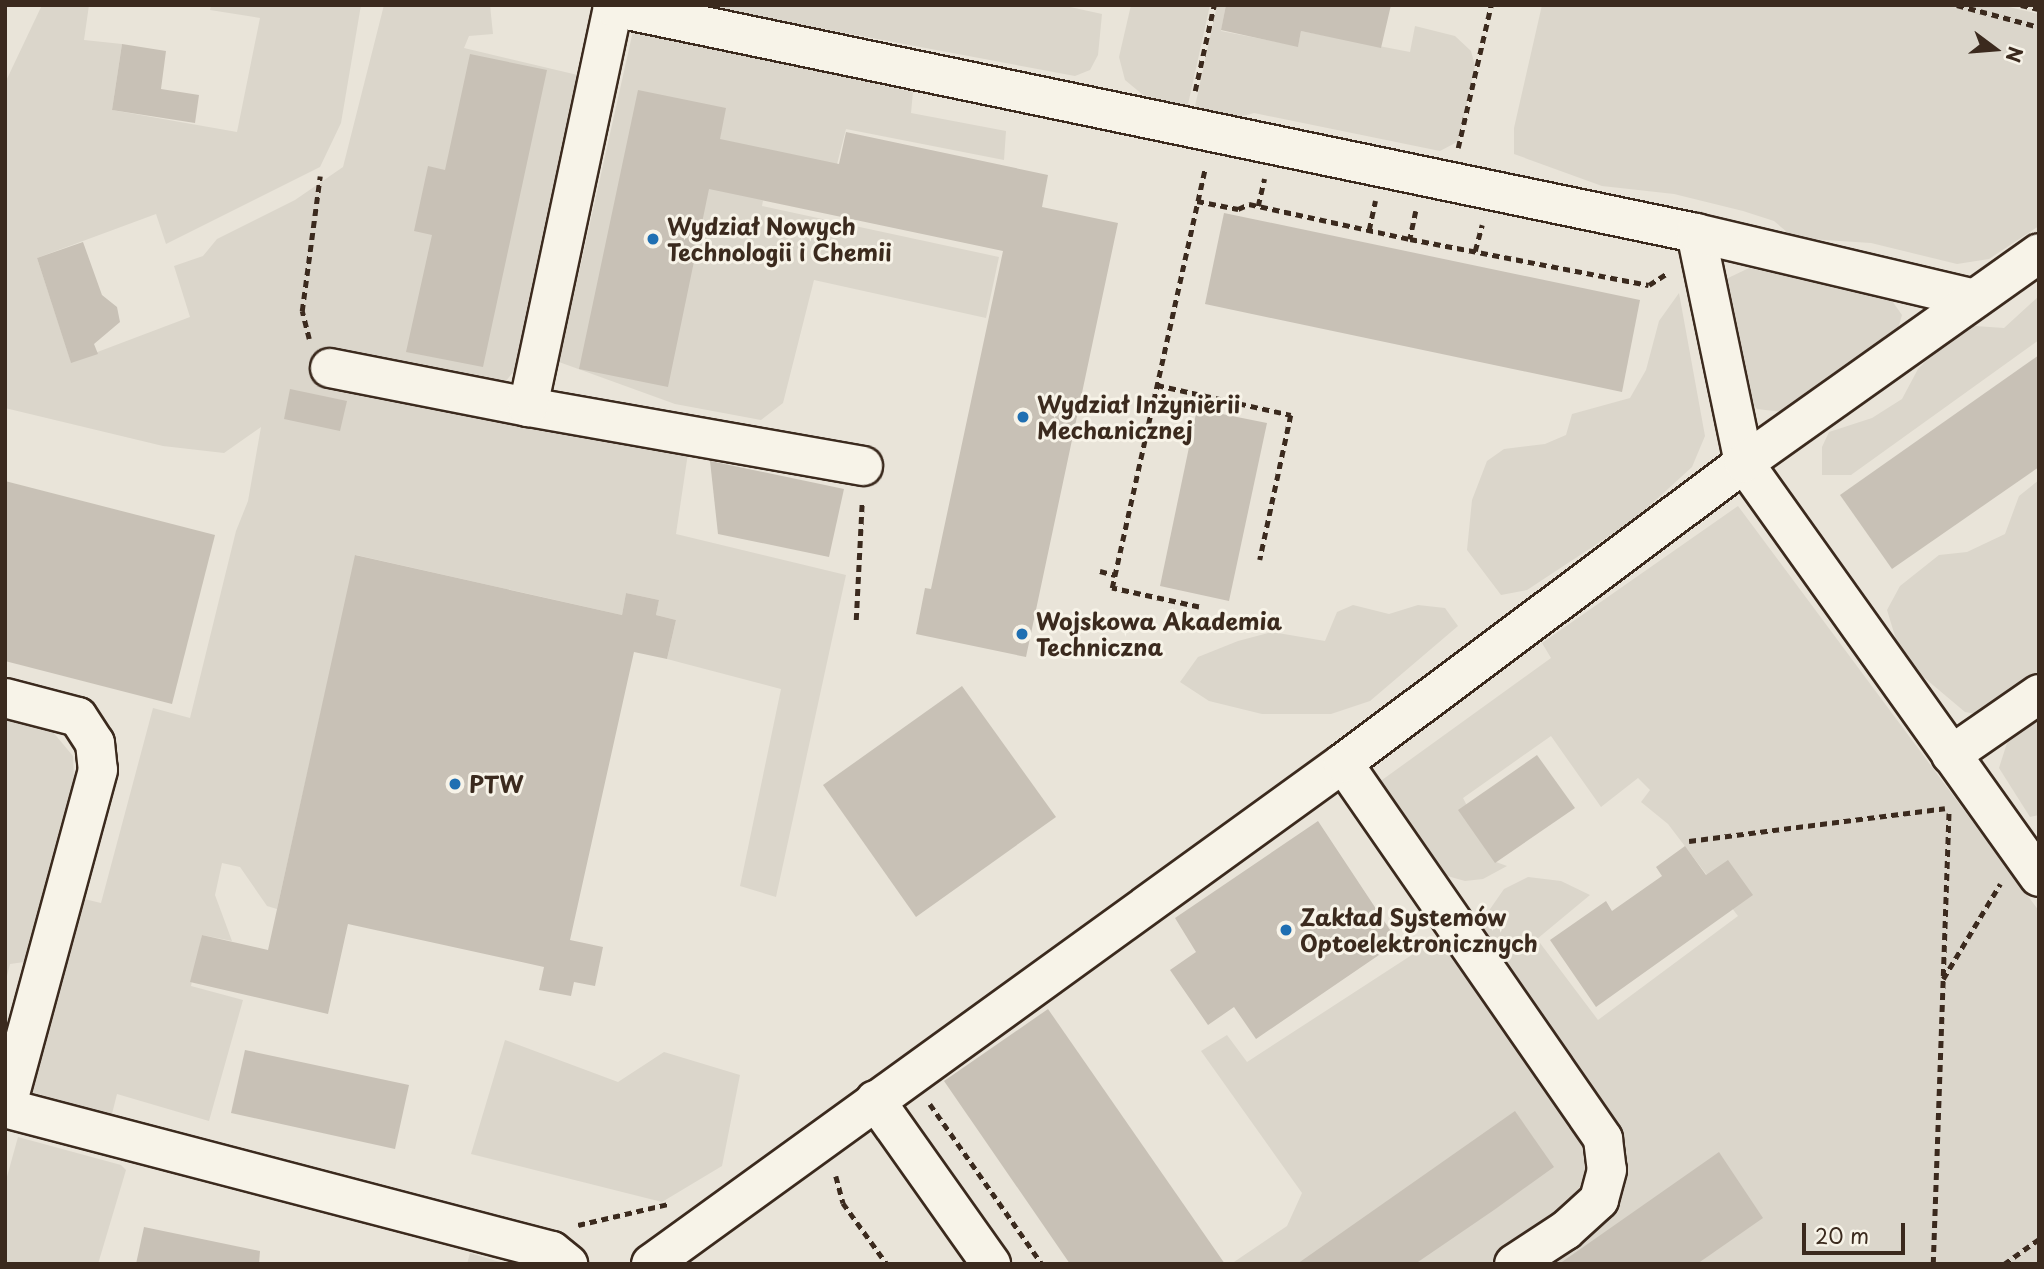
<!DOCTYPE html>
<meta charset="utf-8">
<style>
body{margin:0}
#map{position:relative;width:2044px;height:1269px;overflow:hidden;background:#f7f3e8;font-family:"Playpen Sans",sans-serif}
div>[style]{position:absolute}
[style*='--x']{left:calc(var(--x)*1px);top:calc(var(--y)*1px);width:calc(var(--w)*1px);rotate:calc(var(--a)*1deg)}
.built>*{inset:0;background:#e9e4d9}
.green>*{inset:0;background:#dbd6cb}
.building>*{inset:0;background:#c8c1b6}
.path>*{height:4.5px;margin-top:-2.25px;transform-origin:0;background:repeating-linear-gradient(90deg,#3b2a1e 0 7px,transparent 0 12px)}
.roads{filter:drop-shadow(2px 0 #3b2a1e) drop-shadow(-2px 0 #3b2a1e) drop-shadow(0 2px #3b2a1e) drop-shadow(0 -2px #3b2a1e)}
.minor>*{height:38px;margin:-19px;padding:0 19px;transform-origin:19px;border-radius:19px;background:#f7f3e8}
.dots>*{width:19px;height:19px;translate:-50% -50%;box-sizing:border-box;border:4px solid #f7f3e8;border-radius:50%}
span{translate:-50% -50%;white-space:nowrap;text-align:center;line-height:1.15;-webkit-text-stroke:6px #f7f3e8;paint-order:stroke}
.poi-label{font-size:23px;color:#3b2a1e;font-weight:700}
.left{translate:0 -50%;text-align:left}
.frame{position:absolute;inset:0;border:7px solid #3b2a1e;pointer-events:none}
.north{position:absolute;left:1960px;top:14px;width:70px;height:70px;-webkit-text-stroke:5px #f7f3e8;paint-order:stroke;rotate:106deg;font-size:19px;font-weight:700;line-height:28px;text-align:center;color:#3b2a1e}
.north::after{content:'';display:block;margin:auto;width:24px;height:32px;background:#3b2a1e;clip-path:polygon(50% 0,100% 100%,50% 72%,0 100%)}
.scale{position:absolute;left:1802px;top:1223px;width:103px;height:32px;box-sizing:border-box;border:4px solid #3b2a1e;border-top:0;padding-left:9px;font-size:21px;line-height:24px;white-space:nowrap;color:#3b2a1e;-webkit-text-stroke:5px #f7f3e8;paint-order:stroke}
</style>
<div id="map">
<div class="built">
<div style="clip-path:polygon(5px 5px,2039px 5px,2039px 1264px,5px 1264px)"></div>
</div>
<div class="green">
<div style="clip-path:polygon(42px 5px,89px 5px,84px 40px,122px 44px,112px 110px,237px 132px,260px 18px,210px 10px,211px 5px,361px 5px,341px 123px,320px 167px,166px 244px,156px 214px,37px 258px,71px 362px,190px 317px,174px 266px,203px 256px,217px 239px,295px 200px,343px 167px,384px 5px,490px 5px,493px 34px,469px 36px,464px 48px,586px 77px,530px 350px,506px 381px,478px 391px,688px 453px,676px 534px,846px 575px,776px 897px,740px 886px,781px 689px,667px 659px,676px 620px,656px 615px,659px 600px,626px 593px,622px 615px,356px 555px,277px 909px,267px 906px,240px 867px,222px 863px,215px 895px,232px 941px,202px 935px,191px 986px,243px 1000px,209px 1121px,117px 1094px,112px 1114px,25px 1092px,76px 897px,101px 903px,153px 708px,190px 718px,236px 531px,248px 501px,261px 427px,224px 453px,163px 446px,5px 408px,5px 83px)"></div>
<div style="clip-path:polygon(716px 5px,1061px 5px,1102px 14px,1098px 55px,1090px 70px,1075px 76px,722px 10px)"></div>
<div style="clip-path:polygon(1131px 5px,1210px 5px,1187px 109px,1143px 95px,1125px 80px,1119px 57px)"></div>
<div style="clip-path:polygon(1217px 5px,1226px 5px,1221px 31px,1298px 46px,1301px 31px,1410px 52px,1415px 26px,1455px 36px,1471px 51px,1475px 66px,1459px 141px,1440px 151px,1254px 113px,1232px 119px,1194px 111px)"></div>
<div style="clip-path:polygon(1542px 5px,2000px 5px,2039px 14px,2039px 226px,1989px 259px,1957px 264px,1871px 243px,1794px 238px,1774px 221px,1743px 211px,1674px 194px,1602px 186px,1514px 154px,1514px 128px)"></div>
<div style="clip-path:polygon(633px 31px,913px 92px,911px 113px,1006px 131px,1004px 160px,846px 129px,836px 168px,771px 157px,762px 206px,999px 257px,986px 318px,814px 280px,783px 403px,761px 420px,675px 404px,559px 362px)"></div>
<div style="clip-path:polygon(1749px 268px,1890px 298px,1902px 315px,1897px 332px,1783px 412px,1757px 409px,1750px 402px,1726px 279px)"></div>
<div style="clip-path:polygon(1679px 293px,1705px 436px,1692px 467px,1635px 519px,1527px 590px,1501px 595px,1467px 550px,1472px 500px,1487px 461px,1504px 449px,1545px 444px,1566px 435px,1572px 414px,1630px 398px,1646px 370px,1659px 321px)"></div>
<div style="clip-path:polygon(2039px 296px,2039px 340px,1851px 475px,1822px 475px,1822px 447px,1829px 432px,1872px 418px,1902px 399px,1918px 369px,1961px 325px,2004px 328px)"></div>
<div style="clip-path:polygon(2039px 480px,2039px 685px,1987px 716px,1965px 712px,1902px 659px,1887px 610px,1900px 586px,1939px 555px,1967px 552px,2005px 534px,2019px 496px)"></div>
<div style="clip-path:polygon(1738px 506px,2039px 911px,2039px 1264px,1231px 1264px,1287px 1226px,1302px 1193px,1201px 1051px,1227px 1035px,1247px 1062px,1441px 936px,1522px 1056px,1481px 938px,1488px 912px,1504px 889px,1528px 877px,1561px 881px,1590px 895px,1537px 939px,1598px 1020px,1738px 916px,1668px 824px,1641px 802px,1650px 790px,1638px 778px,1601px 807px,1551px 736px,1463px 798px,1496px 862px,1507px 866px,1483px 879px,1465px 881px,1444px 875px,1383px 794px,1382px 780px,1551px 658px,1542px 643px)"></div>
<div style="clip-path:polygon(1353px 605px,1389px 614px,1418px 605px,1445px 608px,1458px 626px,1370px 701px,1331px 714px,1262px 714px,1209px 701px,1180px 682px,1198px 657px,1238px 641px,1272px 632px,1325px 641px,1337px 612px)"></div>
<div style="clip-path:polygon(5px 713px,47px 725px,73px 756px,74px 781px,24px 962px,10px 964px,5px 984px)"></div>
<div style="clip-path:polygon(2039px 720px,2039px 815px,2030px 817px,1999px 768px,2007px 743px)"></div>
<div style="clip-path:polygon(505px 1040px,618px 1082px,664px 1052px,740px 1075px,722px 1166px,662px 1202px,471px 1154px)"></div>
<div style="clip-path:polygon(18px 1137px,121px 1165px,126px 1170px,98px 1264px,5px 1264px,5px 1184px)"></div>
<div style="clip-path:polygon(470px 1253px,506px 1264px,467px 1264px)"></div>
</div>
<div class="building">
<div style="clip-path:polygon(1226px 5px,1391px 5px,1381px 48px,1301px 31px,1298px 47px,1221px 30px)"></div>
<div style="clip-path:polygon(122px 44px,166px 51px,161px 89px,199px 95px,195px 123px,112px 110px)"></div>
<div style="clip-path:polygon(470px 54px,547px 70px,483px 367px,406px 352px,432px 235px,414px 231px,428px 166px,445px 170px)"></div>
<div style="clip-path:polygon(638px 90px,726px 108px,720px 139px,839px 164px,846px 132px,1048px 175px,1042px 207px,1118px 223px,1026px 657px,916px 634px,925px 588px,931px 589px,1003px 251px,709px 189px,668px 387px,579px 369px)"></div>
<div style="clip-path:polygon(1224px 213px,1640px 300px,1622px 392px,1205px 304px)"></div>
<div style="clip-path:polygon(83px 242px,102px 295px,117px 307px,120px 322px,94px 344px,98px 354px,71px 363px,37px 258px)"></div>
<div style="clip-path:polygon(2039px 355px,2039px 467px,1892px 569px,1840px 495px)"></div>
<div style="clip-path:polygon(290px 389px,347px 401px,340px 431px,284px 419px)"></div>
<div style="clip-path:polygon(1197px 409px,1267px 423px,1229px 601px,1160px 586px)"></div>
<div style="clip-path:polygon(710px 461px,844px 489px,829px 557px,718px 534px)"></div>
<div style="clip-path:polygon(5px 481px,215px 535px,172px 704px,5px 661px)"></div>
<div style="clip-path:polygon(355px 555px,622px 615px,626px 593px,659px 600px,656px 615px,676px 620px,667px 659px,634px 652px,570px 940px,603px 947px,595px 986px,574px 982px,571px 996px,539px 990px,544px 967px,348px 924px,328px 1014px,190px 982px,202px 935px,268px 950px)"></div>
<div style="clip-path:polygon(962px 686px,1056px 817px,916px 917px,823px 785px)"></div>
<div style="clip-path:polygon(1537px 755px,1575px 808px,1495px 863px,1458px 810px)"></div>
<div style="clip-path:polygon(1318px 821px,1398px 942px,1256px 1039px,1234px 1007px,1208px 1025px,1170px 970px,1196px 952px,1175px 918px)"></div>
<div style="clip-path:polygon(1685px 846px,1706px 875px,1728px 860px,1753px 895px,1596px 1007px,1550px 940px,1606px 901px,1612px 911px,1662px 876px,1656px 867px)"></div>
<div style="clip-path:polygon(1048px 1009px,1225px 1264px,1070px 1264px,944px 1081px)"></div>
<div style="clip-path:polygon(245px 1050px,409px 1085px,395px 1149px,231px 1113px)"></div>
<div style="clip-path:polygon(1515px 1111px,1554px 1167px,1494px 1210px,1415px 1264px,1297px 1264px)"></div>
<div style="clip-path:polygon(1719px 1152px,1763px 1218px,1697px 1264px,1559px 1264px)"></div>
<div style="clip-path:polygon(144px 1227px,260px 1251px,259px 1264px,136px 1264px)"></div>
</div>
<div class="path">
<div style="--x:1957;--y:5;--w:85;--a:15"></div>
<div style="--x:2021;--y:5;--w:18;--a:13"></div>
<div style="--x:1195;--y:91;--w:88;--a:-77.5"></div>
<div style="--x:1458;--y:148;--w:147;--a:-77"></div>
<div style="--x:1197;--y:201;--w:42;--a:11"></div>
<div style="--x:1238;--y:209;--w:12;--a:-24"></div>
<div style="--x:1249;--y:204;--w:165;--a:12.3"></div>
<div style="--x:1258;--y:206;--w:28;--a:-77"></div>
<div style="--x:1416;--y:211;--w:29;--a:102"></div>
<div style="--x:1410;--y:239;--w:243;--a:10.9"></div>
<div style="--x:1649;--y:285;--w:20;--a:-33"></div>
<div style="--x:1369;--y:230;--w:30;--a:-78"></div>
<div style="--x:1475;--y:251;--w:27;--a:-75"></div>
<div style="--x:309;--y:339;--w:29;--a:-104"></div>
<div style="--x:302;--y:311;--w:136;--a:-82.4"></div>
<div style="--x:1157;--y:385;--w:137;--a:12.6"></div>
<div style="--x:1291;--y:415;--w:148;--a:102.1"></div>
<div style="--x:1100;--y:571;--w:16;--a:15"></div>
<div style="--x:1199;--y:607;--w:89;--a:-167.7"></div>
<div style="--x:1112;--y:588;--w:431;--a:-77.5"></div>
<div style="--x:856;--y:620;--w:118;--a:-87.1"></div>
<div style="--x:1689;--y:841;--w:258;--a:-7.3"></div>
<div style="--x:1943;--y:979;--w:111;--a:-59"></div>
<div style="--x:930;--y:1104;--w:195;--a:55"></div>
<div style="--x:836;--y:1176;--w:28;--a:75"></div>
<div style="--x:843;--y:1203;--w:75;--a:54.2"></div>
<div style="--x:578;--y:1225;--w:92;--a:-13.1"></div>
<div style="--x:1933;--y:1264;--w:451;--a:-88"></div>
<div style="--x:2004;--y:1264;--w:43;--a:-35.5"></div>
</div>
<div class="roads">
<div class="minor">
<div style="--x:1696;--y:233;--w:235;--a:78.2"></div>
<div style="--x:1744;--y:463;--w:508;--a:54.53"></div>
<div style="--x:330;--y:368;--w:202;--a:11.1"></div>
<div style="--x:863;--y:466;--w:340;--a:-170"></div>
<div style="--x:528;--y:407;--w:409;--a:-78"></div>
<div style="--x:613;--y:7;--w:1106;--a:11.79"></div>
<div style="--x:1696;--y:233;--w:282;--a:13.3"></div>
<div style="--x:5;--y:698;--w:75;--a:14.6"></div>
<div style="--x:78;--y:717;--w:31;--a:57"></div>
<div style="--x:95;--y:743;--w:27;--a:84"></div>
<div style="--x:98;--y:770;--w:350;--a:105.2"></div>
<div style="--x:1951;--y:755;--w:107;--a:-34.7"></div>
<div style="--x:1343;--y:763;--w:457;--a:55.3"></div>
<div style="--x:1603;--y:1139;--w:31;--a:83"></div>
<div style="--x:1607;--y:1170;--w:31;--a:105"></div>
<div style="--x:1599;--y:1200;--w:45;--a:137.7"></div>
<div style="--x:1566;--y:1230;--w:62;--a:146.8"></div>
<div style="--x:875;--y:1100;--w:201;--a:54.7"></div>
<div style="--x:5;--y:1108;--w:565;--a:14.65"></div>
<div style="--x:552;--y:1251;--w:21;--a:39"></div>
<div style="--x:651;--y:1264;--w:854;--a:-35.9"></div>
<div style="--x:1343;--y:763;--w:501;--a:-36.8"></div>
<div style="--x:1744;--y:463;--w:362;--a:-35.4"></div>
</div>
</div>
<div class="dots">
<div style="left:653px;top:239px;background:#1f6fb2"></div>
<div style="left:1023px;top:417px;background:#1f6fb2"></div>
<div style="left:1022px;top:634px;background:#1f6fb2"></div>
<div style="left:455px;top:784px;background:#1f6fb2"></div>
<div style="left:1286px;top:930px;background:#1f6fb2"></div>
</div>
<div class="poi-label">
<span class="left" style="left:667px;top:239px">Wydział Nowych<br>Technologii i Chemii</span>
<span class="left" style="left:1037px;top:417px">Wydział Inżynierii<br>Mechanicznej</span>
<span class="left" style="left:1036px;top:634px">Wojskowa Akademia<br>Techniczna</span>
<span class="left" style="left:469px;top:784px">PTW</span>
<span class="left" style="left:1300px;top:930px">Zakład Systemów<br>Optoelektronicznych</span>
</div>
<div class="frame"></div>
<div class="north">N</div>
<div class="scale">20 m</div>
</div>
